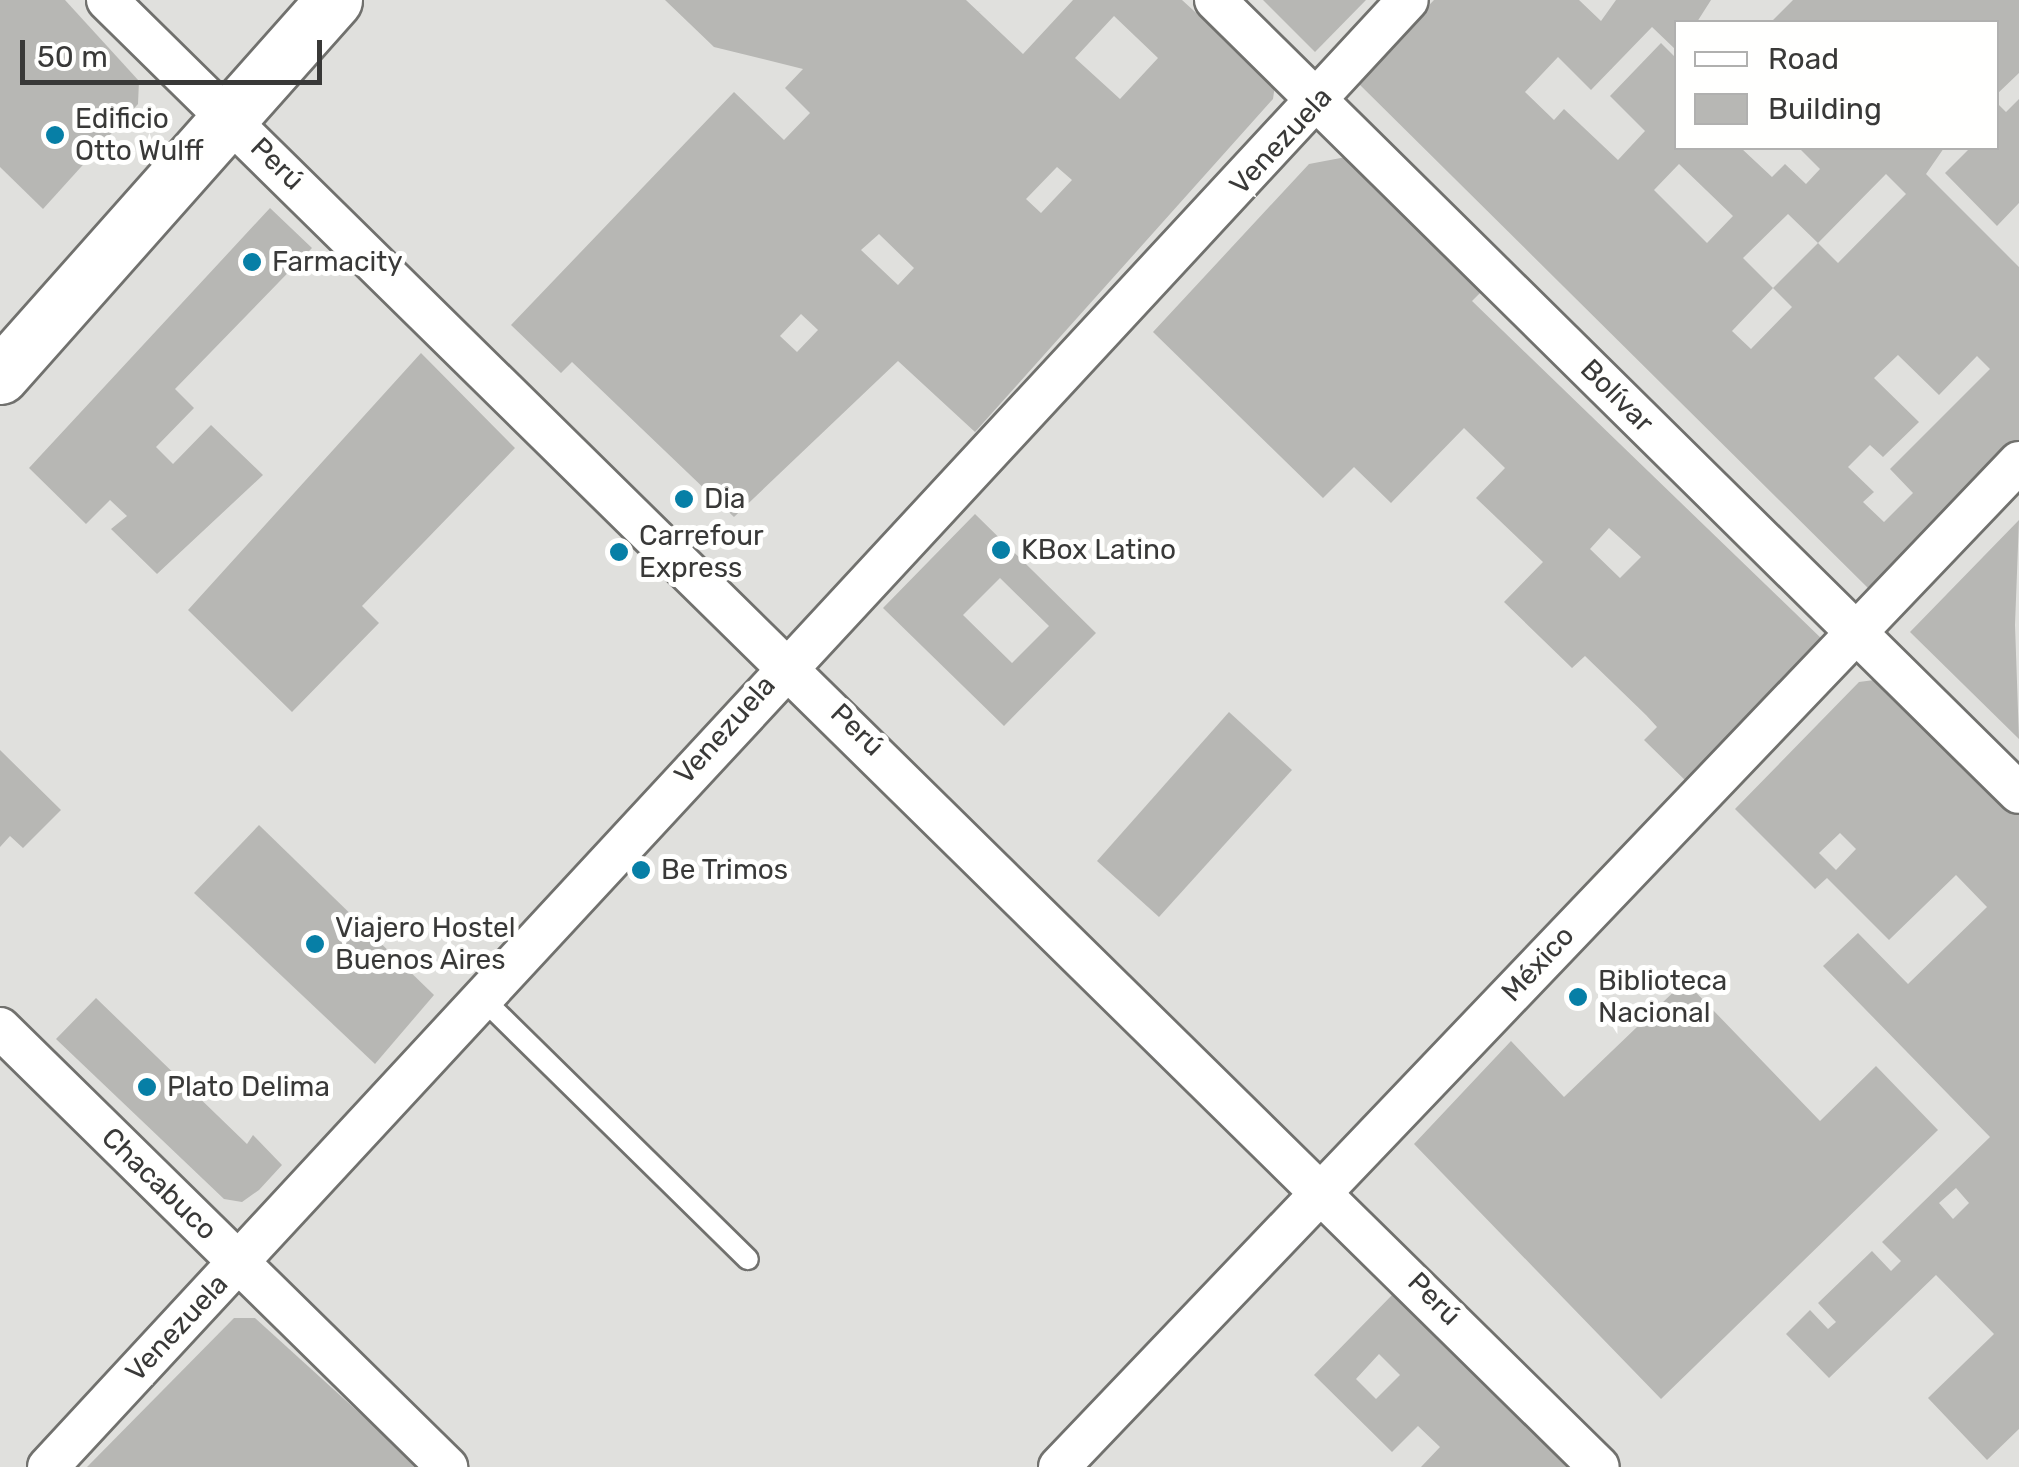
<!DOCTYPE html>
<meta charset="utf-8">
<style>
body{margin:0}
#map{position:relative;width:2019px;height:1467px;overflow:hidden;background:#e0e0dd;font-family:Rubik,sans-serif}
div>[style]{position:absolute}
[style*='--x']{left:calc(var(--x)*1px);top:calc(var(--y)*1px);width:calc(var(--w)*1px);rotate:calc(var(--a)*1deg)}
.building>*{inset:0;background:#b7b7b4}
.roads{filter:drop-shadow(2px 0 #71716e) drop-shadow(-2px 0 #71716e) drop-shadow(0 2px #71716e) drop-shadow(0 -2px #71716e)}
.lane>*{height:20px;margin:-10px;padding:0 10px;transform-origin:10px;border-radius:10px;background:#fff}
.street>*{height:40px;margin:-20px;padding:0 20px;transform-origin:20px;border-radius:20px;background:#fff}
.secondary>*{height:55px;margin:-27.5px;padding:0 27.5px;transform-origin:27.5px;border-radius:27.5px;background:#fff}
.dots>*{width:28px;height:28px;translate:-50% -50%;box-sizing:border-box;border:5px solid #fffffe;border-radius:50%}
span{translate:-50% -50%;white-space:nowrap;text-align:center;line-height:1.15;-webkit-text-stroke:10px #fffffe;paint-order:stroke}
.poi-label{font-size:28px;color:#393938}
.left{translate:0 -50%;text-align:left}
.street-label{font-size:28px;color:#393938}
.legend{position:absolute;left:1674px;top:20px;width:325px;height:130px;box-sizing:border-box;background:#fffffe;border:2px solid #b0b0af;margin:0;padding:12px 18px;list-style:none;font-size:30px;color:#393938}
.legend li{display:flex;align-items:center;gap:20px;height:50px}
.legend b{width:50px;border:2px solid #b0b0af}
.scale{position:absolute;left:20px;top:40px;width:302px;height:45px;box-sizing:border-box;border:5px solid #393938;border-top:0;padding-left:12px;font-size:30px;line-height:35px;white-space:nowrap;color:#393938;-webkit-text-stroke:8px #fffffe;paint-order:stroke}
</style>
<div id="map">
<div class="building">
<div style="clip-path:polygon(0 0,65px 0,139px 81px,138px 104px,43px 209px,0 167px)"></div>
<div style="clip-path:polygon(evenodd,665px 0,966px 0,1023px 54px,1073px 0,1182px 0,1275px 85px,1273px 99px,975px 432px,898px 361px,734px 517px,572px 362px,561px 373px,511px 325px,734px 92px,784px 140px,810px 113px,785px 88px,803px 69px,714px 47px,665px 0,1114px 16px,1158px 58px,1120px 99px,1075px 58px,1114px 16px,665px 0,1057px 167px,1072px 180px,1041px 213px,1026px 199px,1057px 167px,665px 0,879px 234px,914px 268px,898px 285px,861px 250px,879px 234px,665px 0,801px 314px,818px 330px,797px 352px,780px 336px,801px 314px)"></div>
<div style="clip-path:polygon(1263px 0,1366px 0,1315px 52px)"></div>
<div style="clip-path:polygon(evenodd,1434px 0,1579px 0,1601px 21px,1616px 0,1711px 0,1697px 22px,1676px 22px,1676px 50px,1652px 27px,1591px 90px,1558px 57px,1525px 92px,1554px 120px,1564px 109px,1618px 160px,1645px 131px,1610px 96px,1661px 43px,1676px 58px,1676px 148px,1741px 148px,1772px 177px,1785px 164px,1806px 184px,1820px 169px,1799px 148px,1944px 148px,1926px 174px,2019px 267px,2019px 441px,1870px 590px,1356px 81px,1434px 0,1679px 164px,1733px 216px,1707px 243px,1654px 190px,1679px 164px,1434px 0,1886px 174px,1906px 194px,1838px 263px,1818px 243px,1773px 288px,1792px 307px,1751px 349px,1732px 331px,1773px 288px,1743px 258px,1788px 214px,1818px 243px,1886px 174px,1434px 0,1898px 355px,1939px 395px,1977px 356px,1990px 369px,1890px 469px,1913px 493px,1884px 522px,1863px 502px,1874px 492px,1848px 467px,1870px 445px,1883px 457px,1919px 422px,1874px 378px,1898px 355px)"></div>
<div style="clip-path:polygon(1793px 0,2019px 0,2019px 73px,1996px 95px,1996px 22px,1771px 22px)"></div>
<div style="clip-path:polygon(2019px 99px,2019px 203px,1997px 226px,1945px 173px,1970px 148px,1996px 148px,1996px 102px,2006px 112px)"></div>
<div style="clip-path:polygon(evenodd,1346px 157px,1485px 288px,1472px 301px,1825px 642px,1690px 785px,1644px 740px,1657px 727px,1646px 715px,1585px 656px,1572px 668px,1504px 602px,1543px 562px,1476px 498px,1505px 468px,1464px 428px,1391px 503px,1354px 467px,1323px 498px,1153px 332px,1309px 164px,1346px 157px,1609px 528px,1641px 557px,1620px 578px,1590px 549px,1609px 528px)"></div>
<div style="clip-path:polygon(270px 208px,312px 248px,175px 389px,194px 408px,156px 447px,173px 464px,211px 425px,263px 475px,157px 574px,111px 529px,127px 516px,110px 500px,86px 524px,29px 468px)"></div>
<div style="clip-path:polygon(421px 353px,515px 448px,362px 606px,379px 623px,292px 712px,188px 610px)"></div>
<div style="clip-path:polygon(evenodd,975px 514px,1096px 633px,1004px 726px,883px 608px,975px 514px,1000px 578px,1049px 626px,1012px 663px,963px 615px,1000px 578px)"></div>
<div style="clip-path:polygon(2019px 520px,2015px 625px,2019px 739px,1910px 632px)"></div>
<div style="clip-path:polygon(evenodd,1889px 678px,2019px 804px,2019px 1429px,1987px 1460px,1928px 1398px,1994px 1334px,1936px 1275px,1829px 1378px,1786px 1334px,1810px 1310px,1828px 1329px,1836px 1322px,1818px 1303px,1872px 1251px,1891px 1271px,1901px 1261px,1882px 1242px,1990px 1137px,1823px 966px,1858px 933px,1908px 984px,1987px 907px,1956px 875px,1889px 940px,1827px 878px,1815px 889px,1735px 809px,1859px 682px,1889px 678px,1840px 833px,1856px 849px,1836px 870px,1819px 853px,1840px 833px,1889px 678px,1956px 1188px,1969px 1203px,1953px 1219px,1939px 1203px,1956px 1188px)"></div>
<div style="clip-path:polygon(1229px 712px,1292px 770px,1159px 917px,1097px 861px)"></div>
<div style="clip-path:polygon(0 750px,61px 810px,23px 848px,10px 836px,0 847px)"></div>
<div style="clip-path:polygon(259px 825px,434px 995px,375px 1064px,194px 893px)"></div>
<div style="clip-path:polygon(1685px 981px,1820px 1121px,1876px 1066px,1938px 1130px,1661px 1399px,1414px 1144px,1511px 1041px,1564px 1097px)"></div>
<div style="clip-path:polygon(96px 998px,247px 1144px,253px 1135px,282px 1165px,259px 1190px,242px 1202px,224px 1199px,56px 1039px)"></div>
<div style="clip-path:polygon(evenodd,1394px 1293px,1572px 1467px,1421px 1467px,1440px 1447px,1418px 1426px,1392px 1452px,1314px 1375px,1394px 1293px,1379px 1354px,1400px 1375px,1376px 1399px,1356px 1379px,1379px 1354px)"></div>
<div style="clip-path:polygon(234px 1318px,255px 1318px,419px 1467px,87px 1467px)"></div>
</div>
<div class="roads">
<div class="lane">
<div style="--x:481;--y:997;--w:374;--a:44.5"></div>
</div>
<div class="street">
<div style="--x:107;--y:0;--w:2092;--a:44.52"></div>
<div style="--x:1215;--y:0;--w:1129;--a:44.61"></div>
<div style="--x:0;--y:1028;--w:627;--a:44.48"></div>
<div style="--x:48;--y:1467;--w:2000;--a:-47.17"></div>
<div style="--x:1059;--y:1467;--w:1390;--a:-46.31"></div>
</div>
<div class="secondary">
<div style="--x:0;--y:376;--w:503;--a:-48.39"></div>
</div>
</div>
<div class="dots">
<div style="left:55px;top:135px;background:#077fa6"></div>
<div style="left:252px;top:262px;background:#077fa6"></div>
<div style="left:684px;top:499px;background:#077fa6"></div>
<div style="left:1001px;top:550px;background:#077fa6"></div>
<div style="left:619px;top:552px;background:#077fa6"></div>
<div style="left:641px;top:870px;background:#077fa6"></div>
<div style="left:315px;top:944px;background:#077fa6"></div>
<div style="left:1578px;top:997px;background:#077fa6"></div>
<div style="left:147px;top:1087px;background:#077fa6"></div>
</div>
<div class="poi-label">
<span class="left" style="left:75px;top:135px">Edificio<br>Otto Wulff</span>
<span class="left" style="left:272px;top:262px">Farmacity</span>
<span class="left" style="left:704px;top:499px">Dia</span>
<span class="left" style="left:639px;top:552px">Carrefour<br>Express</span>
<span class="left" style="left:1021px;top:550px">KBox Latino</span>
<span class="left" style="left:661px;top:870px">Be Trimos</span>
<span class="left" style="left:335px;top:944px">Viajero Hostel<br>Buenos Aires</span>
<span class="left" style="left:1598px;top:997px">Biblioteca<br>Nacional</span>
<span class="left" style="left:167px;top:1087px">Plato Delima</span>
</div>
<div class="street-label">
<span style="left:1281px;top:141px;rotate:-47deg">Venezuela</span>
<span style="left:277px;top:164px;rotate:44deg">Perú</span>
<span style="left:1617px;top:396px;rotate:45deg">Bolívar</span>
<span style="left:725px;top:730px;rotate:-48deg">Venezuela</span>
<span style="left:857px;top:730px;rotate:44deg">Perú</span>
<span style="left:1538px;top:964px;rotate:-47deg">México</span>
<span style="left:159px;top:1184px;rotate:44deg">Chacabuco</span>
<span style="left:1434px;top:1299px;rotate:45deg">Perú</span>
<span style="left:177px;top:1328px;rotate:-47deg">Venezuela</span>
</div>
<ul class="legend">
<li><b style="height:12px;background:#fff"></b>Road</li>
<li><b style="height:28px;background:#b7b7b4"></b>Building</li>
</ul>
<div class="scale">50 m</div>
</div>
